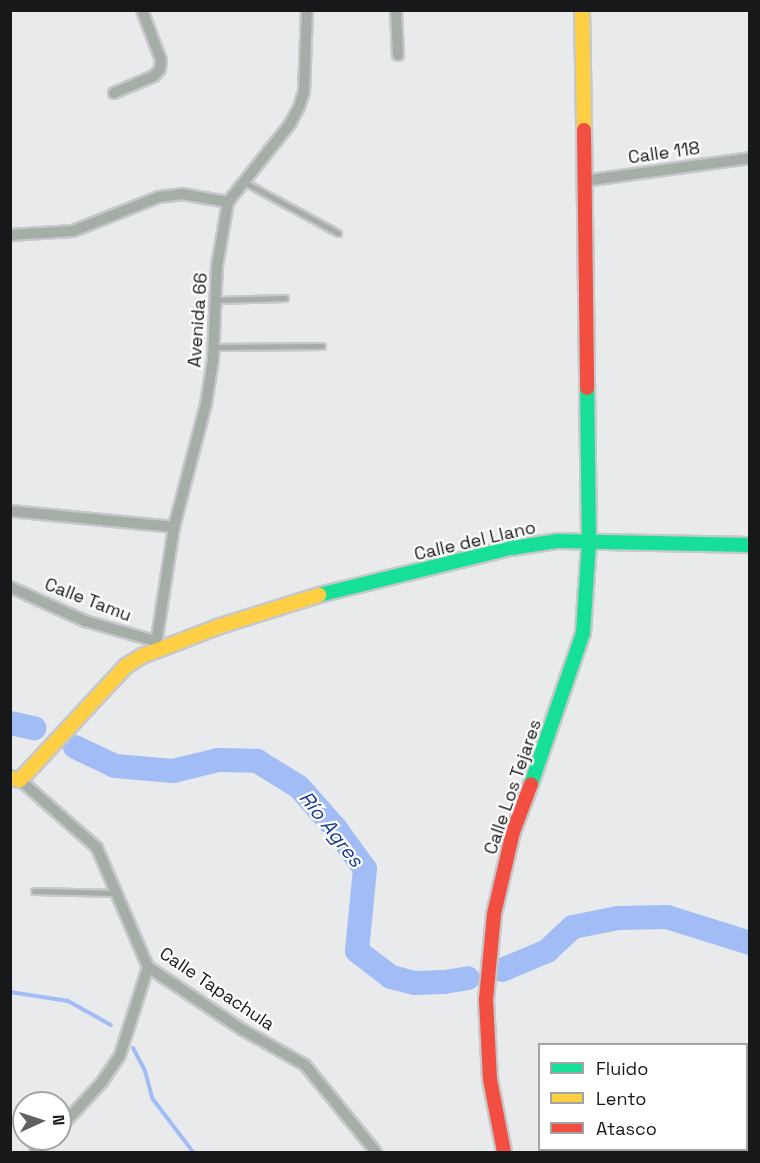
<!DOCTYPE html>
<meta charset="utf-8">
<style>
body{margin:0}
#map{position:relative;width:760px;height:1163px;overflow:hidden;background:#e9eaeb;font-family:"Space Grotesk",sans-serif}
div>[style]{position:absolute}
[style*='--x']{left:calc(var(--x)*1px);top:calc(var(--y)*1px);width:calc(var(--w)*1px);rotate:calc(var(--a)*1deg)}
.stream>*{height:4px;margin:-2px;padding:0 2px;transform-origin:2px;border-radius:2px;background:#a2bcf5}
.river>*{height:24px;margin:-12px;padding:0 12px;transform-origin:12px;border-radius:12px;background:#a2bcf5}
.roads{filter:drop-shadow(2px 0 #c7c8c9) drop-shadow(-2px 0 #c7c8c9) drop-shadow(0 2px #c7c8c9) drop-shadow(0 -2px #c7c8c9)}
.lane>*{height:5px;margin:-2.5px;padding:0 2.5px;transform-origin:2.5px;border-radius:2.5px;background:#a5aea6}
.street>*{height:10px;margin:-5px;padding:0 5px;transform-origin:5px;border-radius:5px;background:#a5aea6}
.fast>*{height:14px;margin:-7px;padding:0 7px;transform-origin:7px;border-radius:7px;background:#16e098}
.slow>*{height:14px;margin:-7px;padding:0 7px;transform-origin:7px;border-radius:7px;background:#ffcf43}
.jam>*{height:14px;margin:-7px;padding:0 7px;transform-origin:7px;border-radius:7px;background:#f24e42}
span{translate:-50% -50%;white-space:nowrap;text-align:center;line-height:1.15;-webkit-text-stroke:4.5px #fff;paint-order:stroke}
.street-label{font-size:18px;color:#171819}
.water-label{font-size:20px;color:#193994;font-style:italic}
.frame{position:absolute;inset:0;border:12px solid #171819;pointer-events:none}
.legend{position:absolute;left:538px;top:1043px;width:210px;height:108px;box-sizing:border-box;background:#fff;border:2px solid #a2a3a3;margin:0;padding:8px 10px;list-style:none;font-size:18px;color:#171819}
.legend li{display:flex;align-items:center;gap:12px;height:30px}
.legend b{width:30px;border:2px solid #a2a3a3}
.north{position:absolute;left:12px;top:1091px;width:60px;height:60px;box-sizing:border-box;background:#fff;border:2px solid #a2a3a3;border-radius:50%;rotate:87deg;font-size:16px;font-weight:700;line-height:24px;text-align:center;color:#171819}
.north::after{content:'';display:block;margin:auto;width:21px;height:27px;background:#606262;clip-path:polygon(50% 0,100% 100%,50% 72%,0 100%)}
</style>
<div id="map">
<div class="stream">
<div style="--x:10;--y:992;--w:59;--a:8.8"></div>
<div style="--x:68;--y:1001;--w:49;--a:29.2"></div>
<div style="--x:133;--y:1048;--w:26;--a:62"></div>
<div style="--x:145;--y:1071;--w:28;--a:75"></div>
<div style="--x:152;--y:1098;--w:68;--a:52.8"></div>
</div>
<div class="river">
<div style="--x:10;--y:723;--w:25;--a:12"></div>
<div style="--x:75;--y:747;--w:44;--a:25.4"></div>
<div style="--x:115;--y:766;--w:58;--a:4.9"></div>
<div style="--x:173;--y:771;--w:46;--a:-13.7"></div>
<div style="--x:218;--y:760;--w:39;--a:1"></div>
<div style="--x:257;--y:761;--w:49;--a:31.8"></div>
<div style="--x:299;--y:787;--w:56;--a:48.6"></div>
<div style="--x:336;--y:829;--w:49;--a:54.1"></div>
<div style="--x:365;--y:869;--w:82;--a:95.6"></div>
<div style="--x:357;--y:951;--w:43;--a:37.4"></div>
<div style="--x:391;--y:977;--w:25;--a:14"></div>
<div style="--x:415;--y:983;--w:29;--a:-2"></div>
<div style="--x:444;--y:982;--w:24;--a:-9"></div>
<div style="--x:502;--y:970;--w:49;--a:-22.9"></div>
<div style="--x:547;--y:951;--w:35;--a:-43"></div>
<div style="--x:573;--y:927;--w:46;--a:-11.3"></div>
<div style="--x:618;--y:918;--w:49;--a:-1.2"></div>
<div style="--x:667;--y:917;--w:87;--a:17.4"></div>
</div>
<div class="roads">
<div class="lane">
<div style="--x:244;--y:182;--w:107;--a:28.5"></div>
<div style="--x:216;--y:300;--w:69;--a:-1.7"></div>
<div style="--x:214;--y:347;--w:108;--a:-0.5"></div>
<div style="--x:34;--y:891;--w:82;--a:1.4"></div>
</div>
<div class="street">
<div style="--x:396;--y:10;--w:45;--a:87.5"></div>
<div style="--x:114;--y:93;--w:43;--a:-23"></div>
<div style="--x:154;--y:76;--w:9;--a:-49"></div>
<div style="--x:160;--y:69;--w:9;--a:-84"></div>
<div style="--x:161;--y:60;--w:53;--a:-110.8"></div>
<div style="--x:583;--y:181;--w:169;--a:-7.8"></div>
<div style="--x:10;--y:235;--w:63;--a:-3.6"></div>
<div style="--x:73;--y:231;--w:92;--a:-21.6"></div>
<div style="--x:159;--y:197;--w:23;--a:-7"></div>
<div style="--x:182;--y:194;--w:47;--a:9.9"></div>
<div style="--x:10;--y:511;--w:165;--a:5.6"></div>
<div style="--x:10;--y:587;--w:82;--a:24.4"></div>
<div style="--x:85;--y:621;--w:73;--a:15.9"></div>
<div style="--x:155;--y:651;--w:125;--a:-81.3"></div>
<div style="--x:174;--y:527;--w:127;--a:-75.4"></div>
<div style="--x:206;--y:404;--w:45;--a:-81"></div>
<div style="--x:213;--y:360;--w:94;--a:-87.6"></div>
<div style="--x:217;--y:266;--w:65;--a:-80.2"></div>
<div style="--x:228;--y:202;--w:100;--a:-51.5"></div>
<div style="--x:290;--y:124;--w:19;--a:-62"></div>
<div style="--x:299;--y:107;--w:16;--a:-72"></div>
<div style="--x:304;--y:92;--w:82;--a:-87.9"></div>
<div style="--x:20;--y:780;--w:103;--a:41.4"></div>
<div style="--x:97;--y:848;--w:129;--a:66.8"></div>
<div style="--x:148;--y:967;--w:114;--a:33.6"></div>
<div style="--x:243;--y:1030;--w:71;--a:29.4"></div>
<div style="--x:305;--y:1065;--w:112;--a:50.8"></div>
<div style="--x:60;--y:1128;--w:62;--a:-47.6"></div>
<div style="--x:102;--y:1082;--w:32;--a:-56"></div>
<div style="--x:120;--y:1055;--w:92;--a:-72.3"></div>
<div style="--x:35;--y:1152;--w:19;--a:-43"></div>
</div>
<div class="fast">
<div style="--x:319;--y:595;--w:198;--a:-13.8"></div>
<div style="--x:511;--y:548;--w:48;--a:-8.5"></div>
<div style="--x:558;--y:541;--w:192;--a:1.2"></div>
<div style="--x:531;--y:784;--w:160;--a:-71"></div>
<div style="--x:583;--y:633;--w:91;--a:-86.2"></div>
<div style="--x:589;--y:542;--w:154;--a:-90.7"></div>
</div>
<div class="slow">
<div style="--x:582;--y:10;--w:120;--a:89"></div>
<div style="--x:10;--y:778;--w:10;--a:11"></div>
<div style="--x:20;--y:780;--w:156;--a:-47.1"></div>
<div style="--x:126;--y:666;--w:19;--a:-32"></div>
<div style="--x:142;--y:656;--w:84;--a:-21"></div>
<div style="--x:220;--y:626;--w:104;--a:-17.4"></div>
</div>
<div class="jam">
<div style="--x:584;--y:130;--w:258;--a:89.3"></div>
<div style="--x:504;--y:1152;--w:74;--a:-100.9"></div>
<div style="--x:490;--y:1079;--w:79;--a:-92.9"></div>
<div style="--x:486;--y:1000;--w:86;--a:-84.7"></div>
<div style="--x:494;--y:914;--w:84;--a:-77"></div>
<div style="--x:513;--y:832;--w:51;--a:-69.4"></div>
</div>
</div>
<div class="street-label">
<span style="left:664px;top:153px;rotate:-8deg">Calle 118</span>
<span style="left:198px;top:320px;rotate:-86deg">Avenida 66</span>
<span style="left:475px;top:541px;rotate:-13deg">Calle del Llano</span>
<span style="left:88px;top:600px;rotate:21deg">Calle Tamu</span>
<span style="left:513px;top:787px;rotate:-71deg">Calle Los Tejares</span>
<span style="left:217px;top:989px;rotate:34deg">Calle Tapachula</span>
</div>
<div class="water-label">
<span style="left:331px;top:829px;rotate:52deg">Río Agres</span>
</div>
<div class="frame"></div>
<ul class="legend">
<li><b style="height:8px;background:#16e098"></b>Fluido</li>
<li><b style="height:8px;background:#ffcf43"></b>Lento</li>
<li><b style="height:8px;background:#f24e42"></b>Atasco</li>
</ul>
<div class="north">N</div>
</div>
